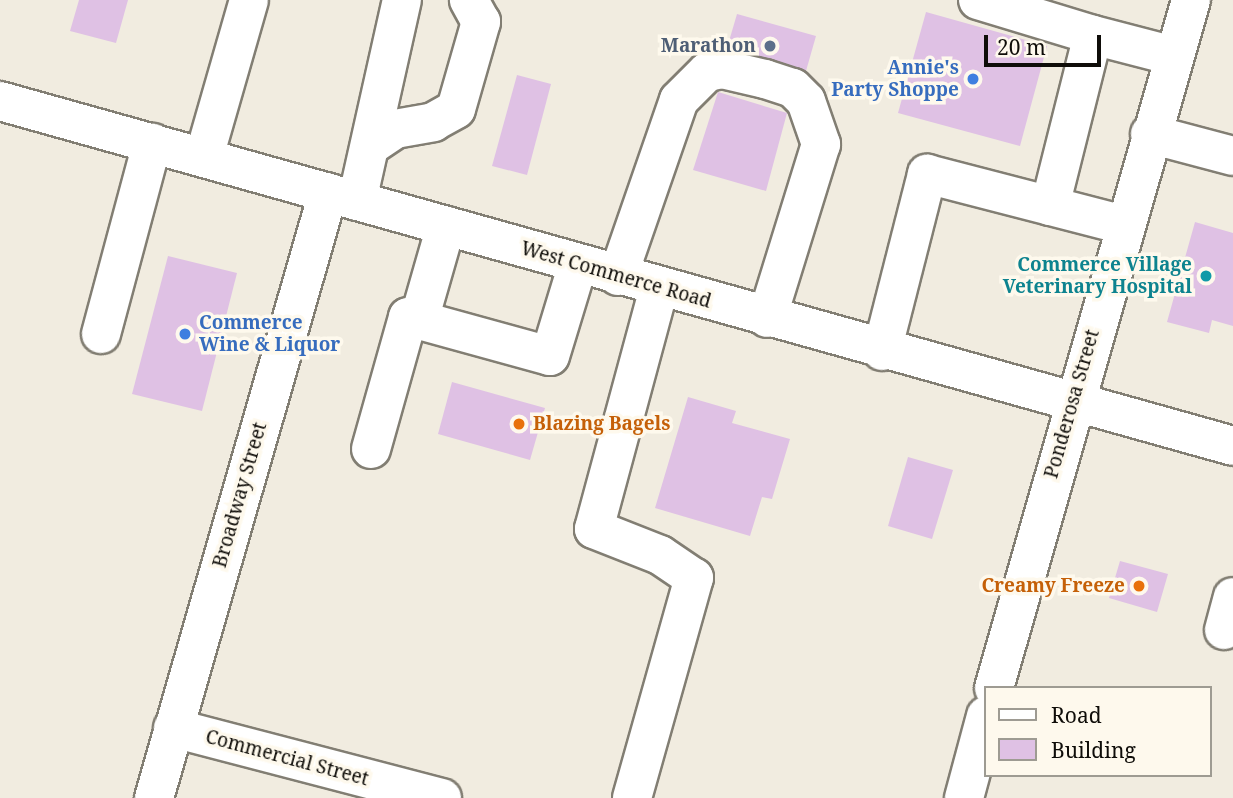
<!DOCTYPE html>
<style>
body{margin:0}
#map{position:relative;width:1233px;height:798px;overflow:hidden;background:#f1ece0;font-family:"Noto Serif",serif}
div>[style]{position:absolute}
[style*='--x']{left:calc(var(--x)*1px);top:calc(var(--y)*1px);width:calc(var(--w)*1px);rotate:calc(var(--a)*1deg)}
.building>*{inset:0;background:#dfc1e4}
.roads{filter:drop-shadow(2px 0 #827e73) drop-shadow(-2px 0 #827e73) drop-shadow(0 2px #827e73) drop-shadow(0 -2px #827e73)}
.minor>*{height:38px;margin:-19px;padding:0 19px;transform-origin:19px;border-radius:19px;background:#fff}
.major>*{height:38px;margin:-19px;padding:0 19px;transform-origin:19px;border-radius:19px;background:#fff}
.dots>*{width:19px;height:19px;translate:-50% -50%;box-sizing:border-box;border:4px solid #fef9ed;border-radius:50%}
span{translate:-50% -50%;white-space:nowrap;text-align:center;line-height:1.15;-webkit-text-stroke:7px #fef9ed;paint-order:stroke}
.service-label{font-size:19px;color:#4e5e75;font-weight:700}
.right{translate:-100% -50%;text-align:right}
.shop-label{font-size:19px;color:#366cbe;font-weight:700}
.left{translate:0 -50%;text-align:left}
.culture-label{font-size:19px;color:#0d838f;font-weight:700}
.street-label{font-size:19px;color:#0f0d09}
.food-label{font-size:19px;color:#c56008;font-weight:700}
.legend{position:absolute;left:984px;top:686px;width:228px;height:91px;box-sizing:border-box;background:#fef9ed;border:2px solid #9e9b92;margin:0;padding:9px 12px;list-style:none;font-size:21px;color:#0f0d09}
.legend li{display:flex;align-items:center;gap:14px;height:35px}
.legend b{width:35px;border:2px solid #9e9b92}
.scale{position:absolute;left:984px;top:35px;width:117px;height:32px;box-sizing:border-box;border:4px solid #0f0d09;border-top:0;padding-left:9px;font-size:21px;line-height:24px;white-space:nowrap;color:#0f0d09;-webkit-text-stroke:5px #fef9ed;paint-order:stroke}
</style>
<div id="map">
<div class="building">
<div style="clip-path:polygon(79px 0,128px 0,116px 43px,70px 31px)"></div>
<div style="clip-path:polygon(926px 12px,1047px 46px,1020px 146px,898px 113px)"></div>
<div style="clip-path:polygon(737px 14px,816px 36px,806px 71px,727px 48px)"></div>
<div style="clip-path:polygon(517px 75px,551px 84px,527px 175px,492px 166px)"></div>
<div style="clip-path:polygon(718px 92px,787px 113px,766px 191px,693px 170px)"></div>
<div style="clip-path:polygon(1195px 222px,1233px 233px,1233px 326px,1212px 320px,1209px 333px,1167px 322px)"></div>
<div style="clip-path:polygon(168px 256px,237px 273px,202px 411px,132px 394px)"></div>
<div style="clip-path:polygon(452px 382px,545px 408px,530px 460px,438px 434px)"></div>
<div style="clip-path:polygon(688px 397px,736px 411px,732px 423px,790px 439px,772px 499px,762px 497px,750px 536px,655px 508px)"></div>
<div style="clip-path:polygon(908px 457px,953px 470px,932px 539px,888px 526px)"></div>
<div style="clip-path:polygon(1120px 561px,1168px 574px,1157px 612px,1109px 598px)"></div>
</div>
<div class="roads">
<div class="minor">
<div style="--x:978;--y:0;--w:120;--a:16.9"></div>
<div style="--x:1150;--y:134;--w:86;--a:14.8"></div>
<div style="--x:373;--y:144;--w:27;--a:-34"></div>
<div style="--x:395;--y:129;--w:39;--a:-10"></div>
<div style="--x:433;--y:122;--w:26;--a:-29"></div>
<div style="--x:456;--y:109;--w:91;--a:-74"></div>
<div style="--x:481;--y:22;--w:25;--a:-119"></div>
<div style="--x:204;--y:157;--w:163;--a:-74"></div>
<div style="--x:357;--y:201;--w:206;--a:-77.4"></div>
<div style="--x:1050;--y:206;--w:176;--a:-75.9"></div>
<div style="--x:1093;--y:35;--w:84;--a:14.5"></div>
<div style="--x:618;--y:276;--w:186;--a:-70.9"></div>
<div style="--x:679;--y:100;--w:40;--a:-45"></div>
<div style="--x:707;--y:72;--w:15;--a:-11"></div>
<div style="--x:722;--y:69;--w:44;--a:13.1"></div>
<div style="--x:765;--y:79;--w:29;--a:18"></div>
<div style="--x:793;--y:88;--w:18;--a:45"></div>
<div style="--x:806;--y:101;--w:46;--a:70.8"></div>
<div style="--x:821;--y:144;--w:182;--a:107.2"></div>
<div style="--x:419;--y:320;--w:98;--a:-74"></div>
<div style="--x:101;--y:334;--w:198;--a:-75"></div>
<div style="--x:882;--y:351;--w:183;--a:-75.7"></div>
<div style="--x:927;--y:174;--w:203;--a:14.5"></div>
<div style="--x:371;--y:449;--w:137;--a:-74.3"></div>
<div style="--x:408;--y:317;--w:147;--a:15.4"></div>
<div style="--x:550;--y:356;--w:96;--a:-73.1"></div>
<div style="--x:1224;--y:630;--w:34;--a:-75"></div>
<div style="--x:994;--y:688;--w:716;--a:-74.02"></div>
<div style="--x:173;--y:728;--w:278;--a:14.6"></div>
<div style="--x:154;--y:798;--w:630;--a:-73.95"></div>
<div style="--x:632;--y:798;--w:229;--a:-74.3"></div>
<div style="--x:694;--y:578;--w:41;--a:-145.9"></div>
<div style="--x:660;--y:555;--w:71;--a:-158.5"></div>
<div style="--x:594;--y:529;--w:250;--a:-74.9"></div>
<div style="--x:964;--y:798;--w:85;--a:-75"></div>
</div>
<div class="major">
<div style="--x:0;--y:101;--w:1280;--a:15.63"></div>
</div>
</div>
<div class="dots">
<div style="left:770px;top:46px;background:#5c6f8a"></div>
<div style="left:973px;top:79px;background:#3f7fe0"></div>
<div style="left:1206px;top:276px;background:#0f9aa8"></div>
<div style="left:185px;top:334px;background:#3f7fe0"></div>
<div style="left:519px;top:424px;background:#e8710a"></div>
<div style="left:1139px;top:586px;background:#e8710a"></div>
</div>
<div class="service-label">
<span class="right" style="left:756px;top:46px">Marathon</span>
</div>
<div class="shop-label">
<span class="right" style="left:959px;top:79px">Annie's<br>Party Shoppe</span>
<span class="left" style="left:199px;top:334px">Commerce<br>Wine &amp; Liquor</span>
</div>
<div class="culture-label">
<span class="right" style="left:1192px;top:276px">Commerce Village<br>Veterinary Hospital</span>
</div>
<div class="street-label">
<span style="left:616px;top:275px;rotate:16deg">West Commerce Road</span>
<span style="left:1072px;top:404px;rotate:-74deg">Ponderosa Street</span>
<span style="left:240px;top:495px;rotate:-74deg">Broadway Street</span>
<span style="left:287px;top:758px;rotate:15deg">Commercial Street</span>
</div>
<div class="food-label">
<span class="left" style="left:533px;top:424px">Blazing Bagels</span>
<span class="right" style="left:1125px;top:586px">Creamy Freeze</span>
</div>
<ul class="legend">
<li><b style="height:9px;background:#fff"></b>Road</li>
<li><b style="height:19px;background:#dfc1e4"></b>Building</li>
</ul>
<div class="scale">20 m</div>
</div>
